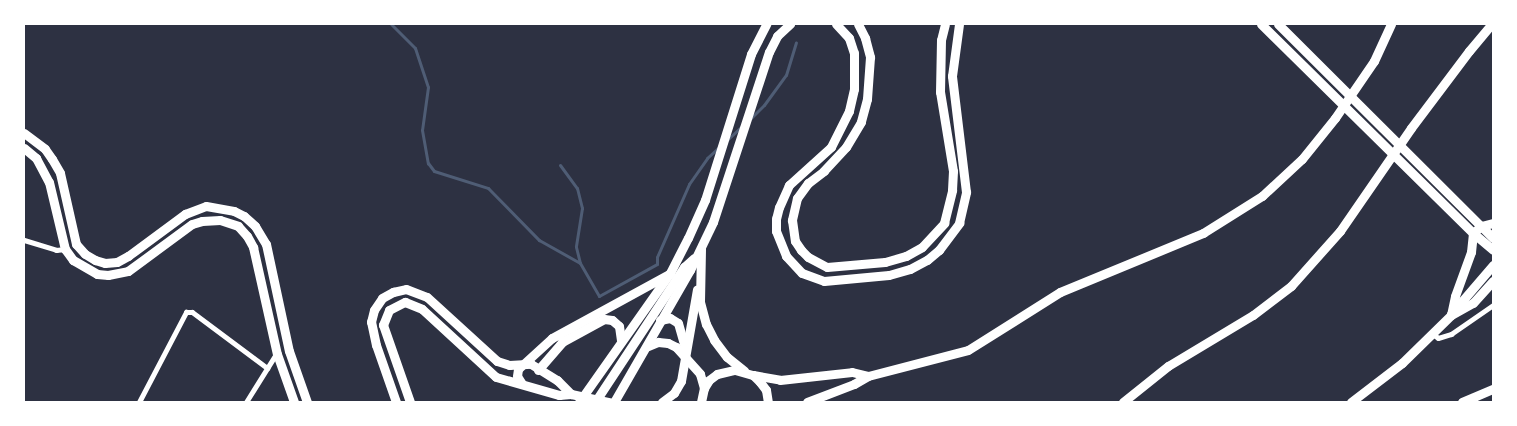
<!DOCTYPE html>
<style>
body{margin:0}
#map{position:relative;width:1517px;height:426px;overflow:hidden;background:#2d3142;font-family:"Golos Text",sans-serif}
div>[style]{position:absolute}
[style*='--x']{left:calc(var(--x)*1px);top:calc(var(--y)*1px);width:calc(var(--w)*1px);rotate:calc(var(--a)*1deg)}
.stream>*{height:3px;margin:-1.5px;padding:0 1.5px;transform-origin:1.5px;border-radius:1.5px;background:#4f5d75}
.minor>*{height:5px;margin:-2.5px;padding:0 2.5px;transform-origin:2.5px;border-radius:2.5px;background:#fff}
.secondary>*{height:9px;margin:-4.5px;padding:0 4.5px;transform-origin:4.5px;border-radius:4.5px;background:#fff}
.primary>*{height:9px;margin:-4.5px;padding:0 4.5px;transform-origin:4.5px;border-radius:4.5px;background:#fff}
span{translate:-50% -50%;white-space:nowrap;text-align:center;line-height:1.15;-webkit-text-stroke:4px #fff;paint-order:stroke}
.frame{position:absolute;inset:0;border:25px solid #fff;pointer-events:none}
</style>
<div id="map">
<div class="stream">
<div style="--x:391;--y:24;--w:34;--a:45"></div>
<div style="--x:415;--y:48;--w:41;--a:71.6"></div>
<div style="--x:428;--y:87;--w:43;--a:97.9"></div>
<div style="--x:422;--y:130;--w:34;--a:80"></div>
<div style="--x:428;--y:163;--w:10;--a:53"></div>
<div style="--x:434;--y:171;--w:57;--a:17.5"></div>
<div style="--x:488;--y:188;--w:73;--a:45.6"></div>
<div style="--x:539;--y:240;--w:47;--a:29.3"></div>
<div style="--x:580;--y:263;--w:38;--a:60"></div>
<div style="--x:599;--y:296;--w:66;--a:-28.9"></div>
<div style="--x:657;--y:264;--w:7;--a:-90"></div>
<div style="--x:657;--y:257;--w:80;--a:-66.3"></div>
<div style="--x:689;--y:184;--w:32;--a:-55"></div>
<div style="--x:707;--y:158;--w:15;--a:-42"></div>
<div style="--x:751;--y:118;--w:18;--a:-45"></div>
<div style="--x:764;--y:105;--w:37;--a:-54"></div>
<div style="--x:786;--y:75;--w:34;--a:-73"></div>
<div style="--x:727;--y:140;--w:21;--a:-43"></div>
<div style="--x:560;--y:165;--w:29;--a:54"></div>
<div style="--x:577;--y:188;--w:21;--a:76"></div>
<div style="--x:582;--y:208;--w:39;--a:99"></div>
<div style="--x:576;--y:247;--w:16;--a:76"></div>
</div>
<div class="minor">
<div style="--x:24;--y:240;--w:34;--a:17"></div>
<div style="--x:56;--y:250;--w:9;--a:-6"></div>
<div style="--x:1433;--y:334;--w:6;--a:39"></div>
<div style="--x:1438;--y:338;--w:14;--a:-17"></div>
<div style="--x:1451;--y:334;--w:51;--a:-34.6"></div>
<div style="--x:139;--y:402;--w:102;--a:-62.4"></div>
<div style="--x:186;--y:312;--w:6;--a:0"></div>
<div style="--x:192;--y:312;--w:94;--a:36.7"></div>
<div style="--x:246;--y:402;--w:57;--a:-58"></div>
</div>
<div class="secondary">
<div style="--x:836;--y:24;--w:19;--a:47"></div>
<div style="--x:849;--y:38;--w:16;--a:72"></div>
<div style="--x:854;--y:53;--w:36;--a:90"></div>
<div style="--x:854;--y:89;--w:23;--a:103"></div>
<div style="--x:849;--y:111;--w:40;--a:116.6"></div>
<div style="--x:831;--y:147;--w:57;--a:137.9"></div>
<div style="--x:789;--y:185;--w:24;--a:114"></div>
<div style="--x:779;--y:207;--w:12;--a:104"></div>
<div style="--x:776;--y:219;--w:12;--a:90"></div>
<div style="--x:776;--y:231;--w:27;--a:68"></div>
<div style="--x:786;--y:256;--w:23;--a:47"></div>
<div style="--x:802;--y:273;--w:23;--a:20"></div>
<div style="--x:824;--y:281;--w:65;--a:-5.3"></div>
<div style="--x:889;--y:275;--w:22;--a:-16"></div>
<div style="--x:910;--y:269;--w:19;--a:-28"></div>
<div style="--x:927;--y:260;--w:16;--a:-40"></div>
<div style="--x:939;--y:250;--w:34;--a:-53"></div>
<div style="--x:959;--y:223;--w:32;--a:-77"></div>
<div style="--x:966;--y:192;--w:117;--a:-96.9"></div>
<div style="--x:952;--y:76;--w:52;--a:-82.3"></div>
<div style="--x:858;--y:24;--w:16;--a:63"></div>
<div style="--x:865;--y:38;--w:20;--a:75"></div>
<div style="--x:870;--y:57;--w:42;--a:94.1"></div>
<div style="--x:867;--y:99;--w:24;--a:105"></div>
<div style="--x:861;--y:122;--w:29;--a:121"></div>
<div style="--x:846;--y:147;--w:33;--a:133"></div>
<div style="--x:824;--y:171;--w:20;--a:143"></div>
<div style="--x:808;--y:183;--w:19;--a:126"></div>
<div style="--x:797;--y:198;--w:23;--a:103"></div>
<div style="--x:792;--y:220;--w:21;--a:82"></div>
<div style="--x:795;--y:241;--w:11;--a:56"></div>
<div style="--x:801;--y:250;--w:10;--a:45"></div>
<div style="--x:808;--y:257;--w:21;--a:28"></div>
<div style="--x:827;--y:267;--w:58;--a:-4.9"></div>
<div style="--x:885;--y:262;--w:22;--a:-16"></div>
<div style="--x:906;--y:256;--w:18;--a:-29"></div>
<div style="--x:922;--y:247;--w:33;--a:-47"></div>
<div style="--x:944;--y:223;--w:34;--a:-76"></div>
<div style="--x:952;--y:190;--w:19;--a:-87"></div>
<div style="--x:953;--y:171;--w:80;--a:-99.3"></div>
<div style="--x:940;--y:92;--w:52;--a:-88.9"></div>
<div style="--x:941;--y:40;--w:16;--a:-76"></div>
<div style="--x:24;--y:133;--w:26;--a:37"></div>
<div style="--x:45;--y:149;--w:12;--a:55"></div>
<div style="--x:52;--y:159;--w:16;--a:60"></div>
<div style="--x:60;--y:173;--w:73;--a:77.3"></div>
<div style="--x:76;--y:244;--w:13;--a:48"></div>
<div style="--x:85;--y:254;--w:12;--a:31"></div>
<div style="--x:95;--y:260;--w:10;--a:17"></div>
<div style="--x:105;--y:263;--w:12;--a:-5"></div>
<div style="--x:117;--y:262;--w:13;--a:-29"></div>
<div style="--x:128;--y:256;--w:71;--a:-36.4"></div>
<div style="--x:185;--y:214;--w:22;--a:-21"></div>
<div style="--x:206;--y:206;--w:28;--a:10"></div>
<div style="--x:234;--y:211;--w:11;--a:27"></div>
<div style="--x:244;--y:216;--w:15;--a:42"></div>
<div style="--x:255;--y:226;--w:21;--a:59"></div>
<div style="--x:266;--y:244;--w:109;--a:77.9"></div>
<div style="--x:289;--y:351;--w:54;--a:70.6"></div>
<div style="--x:24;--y:148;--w:16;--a:40"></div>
<div style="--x:36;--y:158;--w:27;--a:62"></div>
<div style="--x:49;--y:182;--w:69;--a:76.6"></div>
<div style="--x:65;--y:249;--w:14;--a:54"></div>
<div style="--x:73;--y:260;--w:28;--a:30"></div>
<div style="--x:97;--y:274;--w:11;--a:5"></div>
<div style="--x:108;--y:275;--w:20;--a:-11"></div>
<div style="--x:128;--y:271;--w:79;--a:-36.3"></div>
<div style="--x:192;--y:224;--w:10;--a:-17"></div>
<div style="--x:202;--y:221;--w:18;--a:-3"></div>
<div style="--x:220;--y:220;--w:19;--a:18"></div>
<div style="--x:238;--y:226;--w:13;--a:48"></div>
<div style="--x:247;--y:236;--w:13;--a:61"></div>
<div style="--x:253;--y:247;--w:110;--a:77.4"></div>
<div style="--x:277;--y:354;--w:51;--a:70.5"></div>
<div style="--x:1481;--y:226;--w:17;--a:45"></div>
<div style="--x:1473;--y:233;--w:26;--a:40"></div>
<div style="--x:701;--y:249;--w:53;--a:91.1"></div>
<div style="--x:700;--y:302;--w:23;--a:75"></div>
<div style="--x:706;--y:324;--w:18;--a:63"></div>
<div style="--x:714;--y:340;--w:21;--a:53"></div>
<div style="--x:727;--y:357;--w:22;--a:39"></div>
<div style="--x:1451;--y:314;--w:65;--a:-49.4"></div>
<div style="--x:660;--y:320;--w:10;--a:-11"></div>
<div style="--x:670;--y:318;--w:9;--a:32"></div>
<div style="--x:678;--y:323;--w:22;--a:74"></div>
<div style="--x:648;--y:346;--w:11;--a:-22"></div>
<div style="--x:658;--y:342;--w:10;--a:6"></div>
<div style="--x:668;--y:343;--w:9;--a:27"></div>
<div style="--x:676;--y:347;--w:36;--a:48"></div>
<div style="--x:700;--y:374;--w:15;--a:74"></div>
<div style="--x:538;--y:370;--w:37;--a:-49"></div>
<div style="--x:562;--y:342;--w:48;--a:-28.7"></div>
<div style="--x:604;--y:319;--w:8;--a:7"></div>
<div style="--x:612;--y:320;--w:9;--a:41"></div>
<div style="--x:619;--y:326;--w:14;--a:82"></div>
<div style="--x:753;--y:375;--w:27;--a:10"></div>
<div style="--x:780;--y:380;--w:72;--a:-6.3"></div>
<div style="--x:852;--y:372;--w:16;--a:14"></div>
<div style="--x:522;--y:384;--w:9;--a:-122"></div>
<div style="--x:517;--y:376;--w:7;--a:-82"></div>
<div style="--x:518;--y:369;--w:46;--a:-42.4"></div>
<div style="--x:552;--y:338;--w:131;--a:-28.7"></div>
<div style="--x:396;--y:402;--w:60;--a:-109.3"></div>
<div style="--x:376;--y:345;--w:24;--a:-102"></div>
<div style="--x:371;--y:322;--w:12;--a:-76"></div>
<div style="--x:374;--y:310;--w:14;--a:-56"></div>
<div style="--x:382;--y:298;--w:13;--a:-29"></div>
<div style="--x:393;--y:292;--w:13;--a:-13"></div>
<div style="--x:406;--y:289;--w:22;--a:21"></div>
<div style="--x:427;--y:297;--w:95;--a:42.4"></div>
<div style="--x:497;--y:361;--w:13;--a:18"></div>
<div style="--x:509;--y:365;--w:22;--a:-3"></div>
<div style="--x:531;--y:364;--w:31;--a:32"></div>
<div style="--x:557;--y:380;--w:20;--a:45"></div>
<div style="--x:410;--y:402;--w:82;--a:-109.3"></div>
<div style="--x:383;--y:325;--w:16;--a:-68"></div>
<div style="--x:389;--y:310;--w:18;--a:-27"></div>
<div style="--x:405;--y:302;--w:18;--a:22"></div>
<div style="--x:422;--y:309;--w:100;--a:42.6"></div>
<div style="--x:496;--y:377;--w:66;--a:15.9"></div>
<div style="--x:559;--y:395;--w:12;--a:-5"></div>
<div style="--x:571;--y:394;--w:40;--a:12"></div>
<div style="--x:579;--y:402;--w:158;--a:-54.8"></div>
<div style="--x:670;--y:273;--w:39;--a:-63"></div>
<div style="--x:688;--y:238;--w:42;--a:-65.9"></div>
<div style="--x:705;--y:200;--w:153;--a:-72.5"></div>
<div style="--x:751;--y:54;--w:34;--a:-63"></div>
<div style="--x:595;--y:402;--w:162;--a:-56.6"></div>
<div style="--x:684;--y:267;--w:13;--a:-42"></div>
<div style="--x:614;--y:402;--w:152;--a:-60.1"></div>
<div style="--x:690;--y:270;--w:53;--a:-64.4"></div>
<div style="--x:713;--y:222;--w:179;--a:-71.8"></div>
<div style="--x:769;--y:52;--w:18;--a:-63"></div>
<div style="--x:777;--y:36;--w:18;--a:-43"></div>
<div style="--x:662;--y:402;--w:15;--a:-37"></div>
<div style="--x:674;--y:393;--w:14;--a:-60"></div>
<div style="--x:681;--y:381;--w:93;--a:-80.1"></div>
<div style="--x:701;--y:402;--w:14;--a:-78"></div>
<div style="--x:704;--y:388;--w:9;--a:-58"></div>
<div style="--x:709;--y:380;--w:10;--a:-37"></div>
<div style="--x:717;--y:374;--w:18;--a:-13"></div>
<div style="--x:735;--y:370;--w:19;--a:16"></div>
<div style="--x:753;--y:375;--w:10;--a:45"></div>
<div style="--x:760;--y:382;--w:10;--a:53"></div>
<div style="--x:766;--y:390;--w:12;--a:81"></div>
<div style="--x:807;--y:402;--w:50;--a:-21"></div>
<div style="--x:854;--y:384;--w:16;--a:-30"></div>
<div style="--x:868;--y:376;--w:103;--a:-14.6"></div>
<div style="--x:968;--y:350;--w:109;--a:-32.2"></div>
<div style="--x:1060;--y:292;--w:155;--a:-22.4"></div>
<div style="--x:1203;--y:233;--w:70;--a:-32.1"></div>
<div style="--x:1262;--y:196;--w:54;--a:-42.8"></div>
<div style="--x:1302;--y:159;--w:53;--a:-51.2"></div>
<div style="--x:1335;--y:118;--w:69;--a:-55.6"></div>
<div style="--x:1374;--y:61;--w:41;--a:-65.3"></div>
</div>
<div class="primary">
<div style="--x:1261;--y:24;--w:298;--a:44.6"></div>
<div style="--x:1278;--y:24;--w:286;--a:44.9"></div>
<div style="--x:1451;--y:315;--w:19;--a:-78"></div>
<div style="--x:1455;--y:296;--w:47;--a:-70"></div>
<div style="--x:1471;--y:252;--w:19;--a:-84"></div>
<div style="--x:1473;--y:233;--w:11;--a:-41"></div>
<div style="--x:1481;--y:226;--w:12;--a:-14"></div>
<div style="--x:1123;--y:402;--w:58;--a:-38.7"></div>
<div style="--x:1168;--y:366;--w:99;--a:-31"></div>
<div style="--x:1253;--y:315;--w:48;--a:-37.3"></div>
<div style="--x:1291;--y:286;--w:74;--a:-48.3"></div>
<div style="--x:1340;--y:231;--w:125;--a:-55.4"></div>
<div style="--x:1411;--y:128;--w:96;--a:-53"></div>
<div style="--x:1469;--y:51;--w:35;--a:-50"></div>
<div style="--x:1351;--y:402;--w:64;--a:-37.4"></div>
<div style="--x:1402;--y:363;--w:69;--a:-44.4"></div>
<div style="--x:1451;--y:315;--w:25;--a:-29"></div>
<div style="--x:1473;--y:303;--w:30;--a:-48"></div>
<div style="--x:1462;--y:402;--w:34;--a:-23"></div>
</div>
<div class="frame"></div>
</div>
